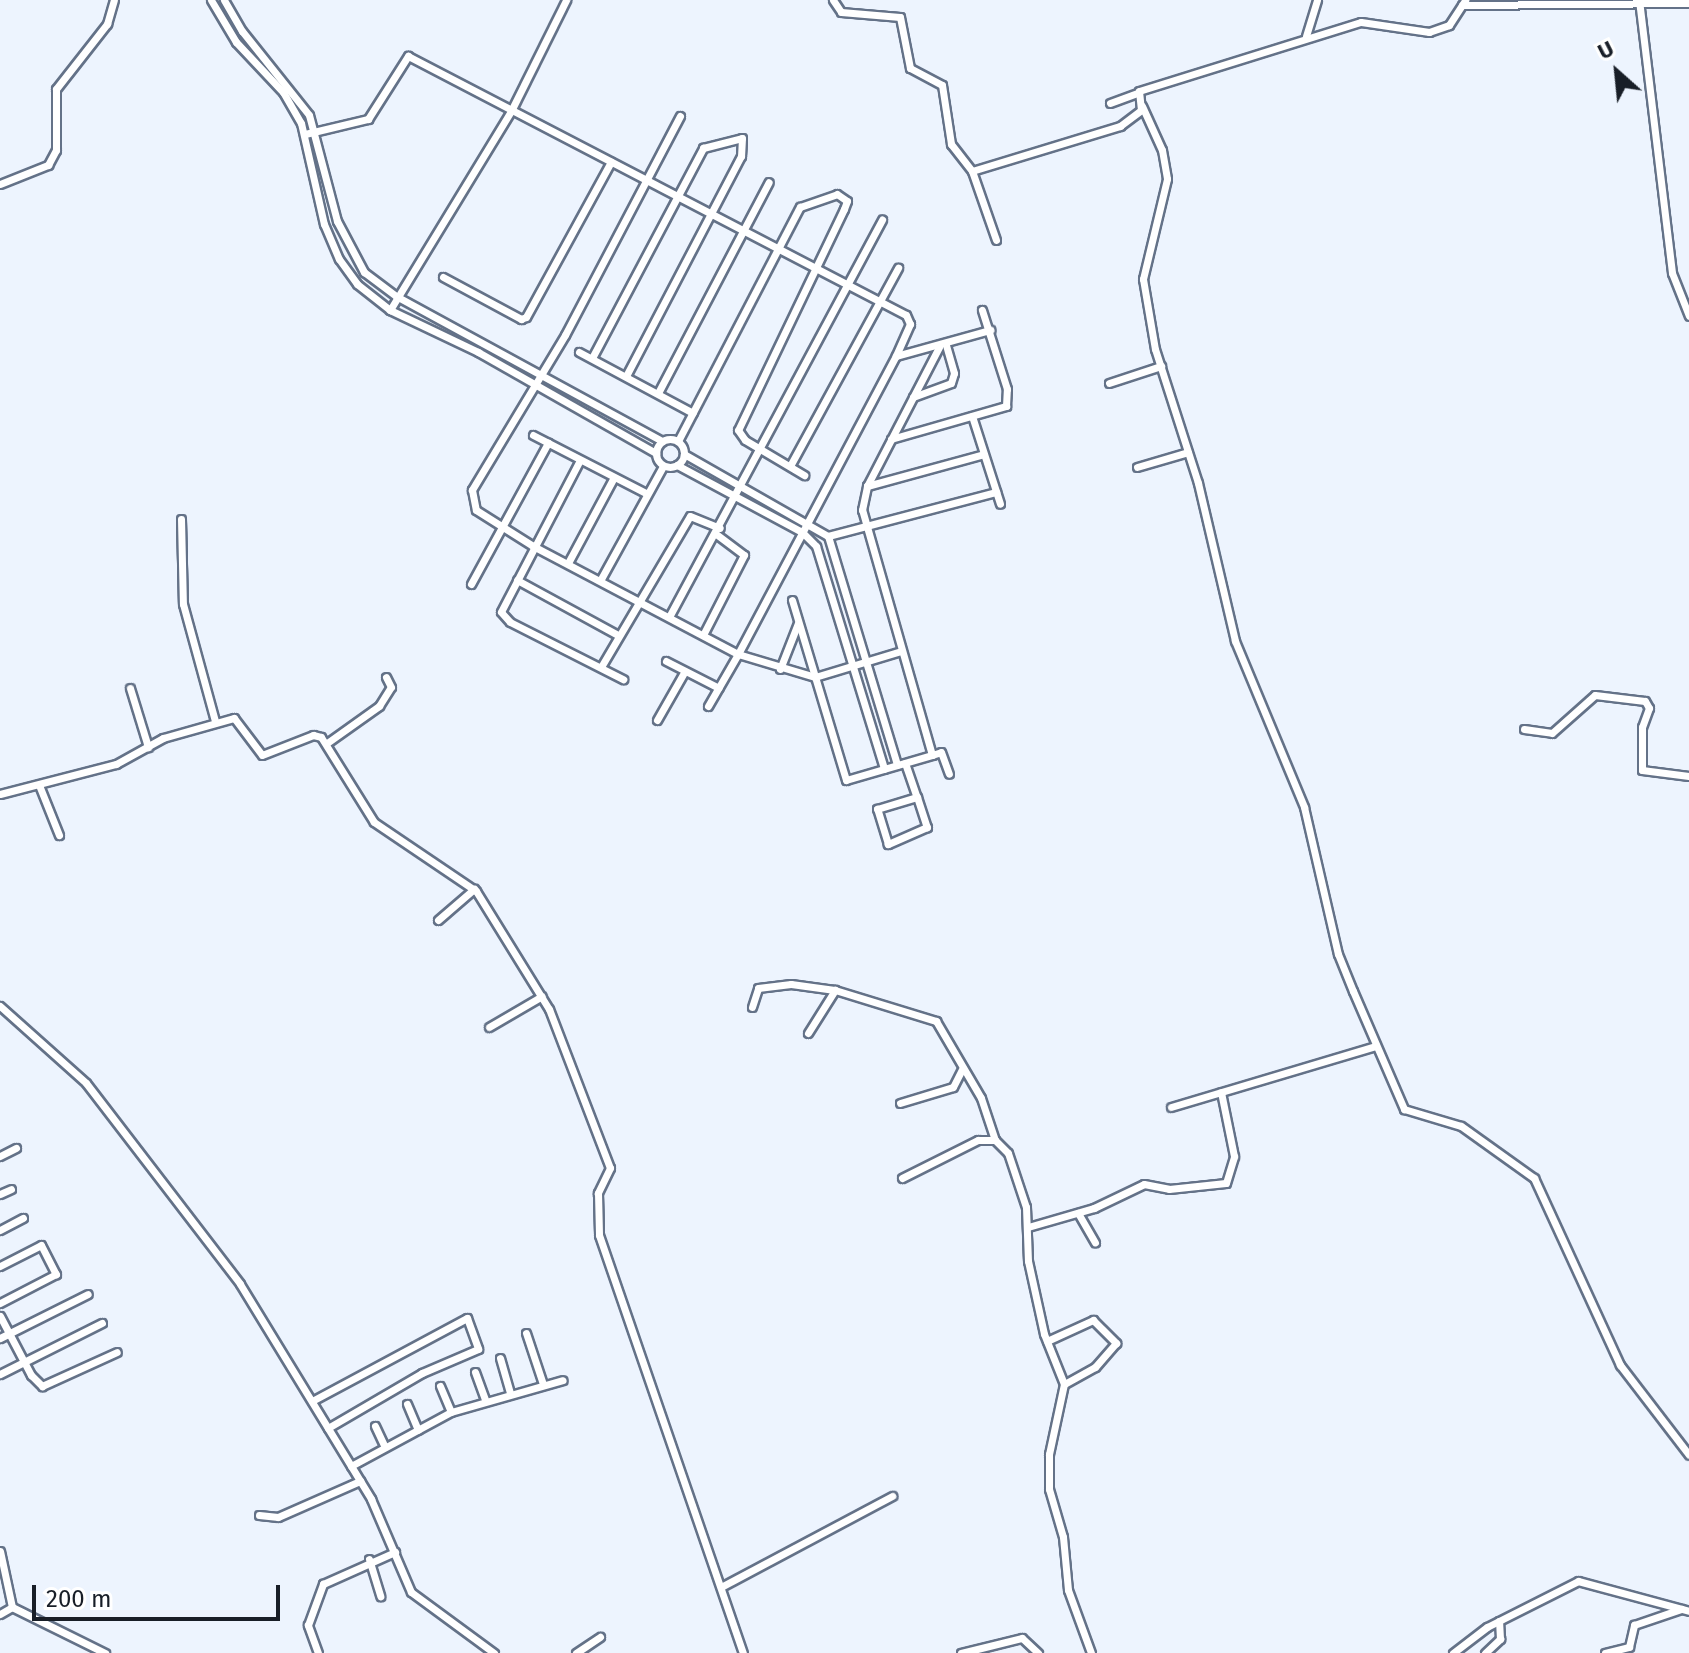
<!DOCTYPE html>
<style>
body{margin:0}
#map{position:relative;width:1689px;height:1653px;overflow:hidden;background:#edf4fe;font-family:"Fira Sans",sans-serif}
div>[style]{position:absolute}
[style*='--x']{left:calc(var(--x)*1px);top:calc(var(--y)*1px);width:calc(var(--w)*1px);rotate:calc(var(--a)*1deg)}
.roads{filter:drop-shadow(2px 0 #647288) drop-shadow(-2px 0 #647288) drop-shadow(0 2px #647288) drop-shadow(0 -2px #647288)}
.minor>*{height:7px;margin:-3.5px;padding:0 3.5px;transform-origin:3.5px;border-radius:3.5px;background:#fff}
.minor>.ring{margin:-3.5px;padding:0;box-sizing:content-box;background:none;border:7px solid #fff;border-radius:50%}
span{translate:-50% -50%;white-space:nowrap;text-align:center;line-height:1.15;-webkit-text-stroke:8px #fff;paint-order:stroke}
.north{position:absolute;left:1577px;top:32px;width:80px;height:80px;-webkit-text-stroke:6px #fff;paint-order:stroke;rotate:333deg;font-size:22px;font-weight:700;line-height:32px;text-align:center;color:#181e27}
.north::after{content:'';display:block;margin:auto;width:28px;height:36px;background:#181e27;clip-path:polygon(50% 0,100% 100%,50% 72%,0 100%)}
.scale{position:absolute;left:32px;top:1585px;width:248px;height:36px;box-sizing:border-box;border:4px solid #181e27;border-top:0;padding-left:10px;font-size:24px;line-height:28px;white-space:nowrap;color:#181e27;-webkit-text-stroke:6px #fff;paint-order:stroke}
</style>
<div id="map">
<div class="roads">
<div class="minor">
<div style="--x:211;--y:0;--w:49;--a:59.2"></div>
<div style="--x:236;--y:42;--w:69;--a:46.8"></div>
<div style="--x:283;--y:92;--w:36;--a:60"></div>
<div style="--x:301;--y:123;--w:104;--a:77.2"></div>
<div style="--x:324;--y:224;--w:38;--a:67"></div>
<div style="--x:339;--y:259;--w:31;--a:54"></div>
<div style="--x:357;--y:284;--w:42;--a:38.2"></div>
<div style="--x:390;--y:310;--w:98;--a:25.5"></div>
<div style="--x:478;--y:352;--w:205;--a:29.6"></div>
<div style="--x:224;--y:0;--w:36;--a:60"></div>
<div style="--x:242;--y:31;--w:107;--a:51.4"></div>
<div style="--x:309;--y:115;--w:110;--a:75.2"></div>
<div style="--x:337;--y:221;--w:58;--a:62.1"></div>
<div style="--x:364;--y:272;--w:40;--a:37"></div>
<div style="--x:396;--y:296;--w:303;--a:28.6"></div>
<div style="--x:833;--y:0;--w:14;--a:56"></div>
<div style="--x:841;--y:12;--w:59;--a:4.8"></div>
<div style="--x:900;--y:17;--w:52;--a:78.9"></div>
<div style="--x:910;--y:68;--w:36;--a:28"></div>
<div style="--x:942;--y:85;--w:60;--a:81.3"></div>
<div style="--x:951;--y:144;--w:34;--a:52"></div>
<div style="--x:972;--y:171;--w:155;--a:-16.9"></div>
<div style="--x:1120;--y:126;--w:26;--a:-37"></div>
<div style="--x:1141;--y:110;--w:19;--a:-96"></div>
<div style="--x:1139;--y:91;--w:232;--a:-17.3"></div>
<div style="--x:1361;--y:22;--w:69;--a:8.4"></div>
<div style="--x:1429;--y:32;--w:21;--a:-19"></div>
<div style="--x:1449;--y:25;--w:30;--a:-57"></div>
<div style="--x:1639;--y:0;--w:275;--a:83.1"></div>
<div style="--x:1672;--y:273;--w:46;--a:68.4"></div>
<div style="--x:1462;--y:5;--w:227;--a:-0.5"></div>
<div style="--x:1306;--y:36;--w:38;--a:-73"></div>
<div style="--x:1110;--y:103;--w:29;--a:-20"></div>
<div style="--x:1142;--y:106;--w:48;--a:65.6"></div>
<div style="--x:1162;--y:150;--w:29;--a:80"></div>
<div style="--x:1167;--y:179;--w:103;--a:103.5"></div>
<div style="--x:1143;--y:279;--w:71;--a:80.3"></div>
<div style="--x:1155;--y:349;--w:141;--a:72.2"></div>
<div style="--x:1198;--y:483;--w:162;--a:76.8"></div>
<div style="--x:1235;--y:641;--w:180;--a:67.4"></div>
<div style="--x:1304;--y:807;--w:151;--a:77"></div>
<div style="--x:1338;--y:954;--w:40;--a:68"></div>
<div style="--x:1353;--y:991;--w:129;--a:66.6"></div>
<div style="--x:1404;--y:1109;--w:59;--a:16.6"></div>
<div style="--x:1461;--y:1126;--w:90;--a:35.5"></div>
<div style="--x:1534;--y:1178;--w:206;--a:65.3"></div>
<div style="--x:1620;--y:1365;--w:113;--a:52.5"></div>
<div style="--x:680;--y:116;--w:247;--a:117.7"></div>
<div style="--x:565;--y:335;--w:181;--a:121"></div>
<div style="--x:472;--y:490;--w:20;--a:79"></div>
<div style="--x:476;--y:510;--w:67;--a:32.3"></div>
<div style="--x:533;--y:546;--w:232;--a:27.8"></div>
<div style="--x:738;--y:654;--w:337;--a:-62.1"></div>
<div style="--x:305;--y:134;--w:65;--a:-13.4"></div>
<div style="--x:368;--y:119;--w:75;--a:-57.6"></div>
<div style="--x:408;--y:56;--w:561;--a:27.48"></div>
<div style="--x:906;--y:315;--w:10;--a:66"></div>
<div style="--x:910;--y:324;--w:35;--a:114"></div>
<div style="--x:896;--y:356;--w:98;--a:-15.5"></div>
<div style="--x:972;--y:171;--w:73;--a:70.8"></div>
<div style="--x:0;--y:184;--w:52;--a:-21.6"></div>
<div style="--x:48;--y:165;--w:17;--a:-62"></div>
<div style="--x:56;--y:150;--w:61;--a:-90"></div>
<div style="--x:56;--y:89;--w:83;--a:-51.9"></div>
<div style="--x:107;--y:24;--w:25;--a:-74"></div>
<div style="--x:443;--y:277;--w:89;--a:28.3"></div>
<div style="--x:521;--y:319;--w:5;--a:-22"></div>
<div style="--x:526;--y:317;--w:177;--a:-61.3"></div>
<div style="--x:390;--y:310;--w:235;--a:-58.7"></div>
<div style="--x:512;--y:109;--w:122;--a:-63.6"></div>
<div style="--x:579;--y:352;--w:129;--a:28.2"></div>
<div style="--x:592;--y:358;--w:238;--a:-62.1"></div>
<div style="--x:703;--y:148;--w:40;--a:-14.4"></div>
<div style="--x:742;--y:138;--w:18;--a:93"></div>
<div style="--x:741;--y:156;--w:248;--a:117.6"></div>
<div style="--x:1109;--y:383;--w:55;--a:-18.1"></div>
<div style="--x:658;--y:393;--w:238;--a:-62.3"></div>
<div style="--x:913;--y:397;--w:40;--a:-20.2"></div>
<div style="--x:951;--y:383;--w:10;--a:-73"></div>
<div style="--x:954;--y:373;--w:29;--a:-106"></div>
<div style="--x:972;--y:416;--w:92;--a:72.3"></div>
<div style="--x:533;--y:435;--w:127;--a:27.2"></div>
<div class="ring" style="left:656px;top:439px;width:21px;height:21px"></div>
<div style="--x:891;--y:439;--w:120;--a:-16"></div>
<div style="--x:1006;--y:406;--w:17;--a:-87"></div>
<div style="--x:1007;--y:389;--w:83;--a:-107.6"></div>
<div style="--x:678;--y:441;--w:264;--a:-62.5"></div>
<div style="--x:800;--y:207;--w:39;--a:-19"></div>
<div style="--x:837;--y:194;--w:12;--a:35"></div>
<div style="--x:847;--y:201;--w:9;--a:111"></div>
<div style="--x:844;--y:209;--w:245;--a:115.6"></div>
<div style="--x:738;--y:430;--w:12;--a:55"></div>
<div style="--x:745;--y:440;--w:69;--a:30.7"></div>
<div style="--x:684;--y:454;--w:166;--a:29.7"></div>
<div style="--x:828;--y:536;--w:239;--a:73.2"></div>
<div style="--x:580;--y:460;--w:171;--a:117.5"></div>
<div style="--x:501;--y:612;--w:13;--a:48"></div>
<div style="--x:510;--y:622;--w:127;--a:26.8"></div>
<div style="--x:677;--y:465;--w:142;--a:28.2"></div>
<div style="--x:802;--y:532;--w:20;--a:45"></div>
<div style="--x:816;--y:546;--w:233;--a:73"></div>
<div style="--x:790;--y:466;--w:226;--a:-61.4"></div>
<div style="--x:1137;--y:467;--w:53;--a:-16.4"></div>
<div style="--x:867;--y:486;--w:121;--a:-15.3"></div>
<div style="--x:181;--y:519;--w:85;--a:88.7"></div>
<div style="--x:183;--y:604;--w:121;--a:74.7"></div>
<div style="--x:828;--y:536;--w:174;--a:-14.7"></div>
<div style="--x:568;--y:563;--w:95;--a:-61.8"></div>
<div style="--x:601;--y:579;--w:129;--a:-61.2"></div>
<div style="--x:517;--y:580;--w:113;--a:28.6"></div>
<div style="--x:471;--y:584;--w:161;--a:-61.4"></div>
<div style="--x:792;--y:600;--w:188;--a:73.3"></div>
<div style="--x:846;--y:780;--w:90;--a:-16.2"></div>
<div style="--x:932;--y:755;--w:255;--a:-105.9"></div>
<div style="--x:862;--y:510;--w:25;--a:-78"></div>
<div style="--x:867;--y:486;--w:157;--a:-62.6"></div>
<div style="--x:669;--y:617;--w:451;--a:-61.8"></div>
<div style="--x:703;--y:635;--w:90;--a:-62.9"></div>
<div style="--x:744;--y:555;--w:35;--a:-143"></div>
<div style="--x:666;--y:661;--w:59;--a:27"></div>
<div style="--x:601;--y:667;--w:175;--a:-59.5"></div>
<div style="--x:690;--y:516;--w:32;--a:22"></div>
<div style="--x:780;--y:669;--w:49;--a:-68.6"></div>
<div style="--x:130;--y:688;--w:62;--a:73"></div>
<div style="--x:708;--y:706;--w:60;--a:-60"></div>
<div style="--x:738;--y:654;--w:80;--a:16.6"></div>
<div style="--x:815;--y:677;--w:90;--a:-16.8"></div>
<div style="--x:657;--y:720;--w:56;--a:-60.3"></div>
<div style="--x:1524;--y:729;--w:28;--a:8"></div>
<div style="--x:1552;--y:733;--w:57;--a:-41.5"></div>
<div style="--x:1595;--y:695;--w:50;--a:6.8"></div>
<div style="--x:1645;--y:701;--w:8;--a:60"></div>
<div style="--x:1649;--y:708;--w:20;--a:110"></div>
<div style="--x:1642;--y:727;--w:43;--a:90"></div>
<div style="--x:1642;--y:770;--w:47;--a:7.3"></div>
<div style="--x:327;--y:743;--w:64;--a:-35.4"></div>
<div style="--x:379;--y:706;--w:22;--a:-58"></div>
<div style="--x:391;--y:687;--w:11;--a:-117"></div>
<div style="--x:932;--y:755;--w:9;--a:-18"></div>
<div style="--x:941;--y:752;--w:23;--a:70"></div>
<div style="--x:905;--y:763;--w:36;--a:71"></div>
<div style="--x:917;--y:797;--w:32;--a:72"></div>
<div style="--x:927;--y:827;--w:43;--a:156.4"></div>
<div style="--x:888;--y:844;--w:37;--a:-107"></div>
<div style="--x:877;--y:809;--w:42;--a:-16.7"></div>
<div style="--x:39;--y:785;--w:54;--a:68.2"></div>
<div style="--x:0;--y:794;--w:120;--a:-14.5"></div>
<div style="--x:116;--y:764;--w:54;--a:-29"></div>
<div style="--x:163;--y:738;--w:74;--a:-15.7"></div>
<div style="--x:234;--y:718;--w:46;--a:52.9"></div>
<div style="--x:262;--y:755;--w:55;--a:-21.4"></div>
<div style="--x:313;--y:735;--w:8;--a:14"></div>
<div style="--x:321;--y:737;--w:100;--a:58.1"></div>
<div style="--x:374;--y:822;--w:123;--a:34.1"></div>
<div style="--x:476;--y:891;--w:139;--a:58.3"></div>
<div style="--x:549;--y:1009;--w:170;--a:69"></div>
<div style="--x:610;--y:1168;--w:28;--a:116"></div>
<div style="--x:598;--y:1193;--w:42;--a:88.6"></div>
<div style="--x:599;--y:1235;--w:442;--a:71"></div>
<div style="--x:438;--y:920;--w:48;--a:-40.7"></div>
<div style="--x:0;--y:1006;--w:115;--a:41.8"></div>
<div style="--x:86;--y:1083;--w:253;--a:52.5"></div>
<div style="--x:240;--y:1284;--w:252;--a:58.6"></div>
<div style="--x:371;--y:1499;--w:101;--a:66.7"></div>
<div style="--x:411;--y:1592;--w:103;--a:36.3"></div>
<div style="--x:752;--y:1007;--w:20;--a:-72"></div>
<div style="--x:758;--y:988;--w:33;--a:-7"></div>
<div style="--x:791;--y:984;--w:44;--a:7.8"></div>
<div style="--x:835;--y:990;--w:106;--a:17.1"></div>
<div style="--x:936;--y:1021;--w:89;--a:59.7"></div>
<div style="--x:981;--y:1098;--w:44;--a:71.6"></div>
<div style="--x:489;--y:1027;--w:61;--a:-30.3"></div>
<div style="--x:808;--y:1033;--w:51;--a:-57.9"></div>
<div style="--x:900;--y:1103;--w:55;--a:-16.8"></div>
<div style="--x:953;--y:1087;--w:20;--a:-63"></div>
<div style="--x:1171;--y:1107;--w:214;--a:-16.6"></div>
<div style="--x:0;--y:1156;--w:18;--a:-27"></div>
<div style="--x:902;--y:1178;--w:85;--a:-26.6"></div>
<div style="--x:978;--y:1140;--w:17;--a:0"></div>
<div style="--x:995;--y:1140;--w:18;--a:45"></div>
<div style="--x:1008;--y:1153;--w:57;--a:71.6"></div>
<div style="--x:1026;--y:1207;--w:54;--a:87.9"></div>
<div style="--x:1028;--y:1261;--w:75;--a:77.6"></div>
<div style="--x:1044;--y:1334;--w:54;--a:68.2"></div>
<div style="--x:1064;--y:1384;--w:72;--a:102.1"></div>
<div style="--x:1049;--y:1454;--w:35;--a:90"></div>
<div style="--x:1049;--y:1489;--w:50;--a:73.7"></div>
<div style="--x:1063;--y:1537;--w:53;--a:84.6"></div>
<div style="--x:1068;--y:1590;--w:67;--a:69.9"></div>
<div style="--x:0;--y:1194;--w:12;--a:-24"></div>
<div style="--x:1078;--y:1213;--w:34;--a:60"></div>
<div style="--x:1028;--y:1227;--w:69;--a:-16.1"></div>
<div style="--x:1094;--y:1208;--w:55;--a:-25.6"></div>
<div style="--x:1144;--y:1184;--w:25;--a:11"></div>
<div style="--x:1169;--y:1189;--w:57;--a:-6"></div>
<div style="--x:1226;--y:1183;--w:28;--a:-73"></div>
<div style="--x:1234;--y:1156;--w:65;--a:-101.5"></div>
<div style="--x:0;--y:1230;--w:26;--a:-28"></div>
<div style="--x:0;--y:1266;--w:46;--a:-27.1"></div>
<div style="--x:41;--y:1245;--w:33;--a:63"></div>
<div style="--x:56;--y:1274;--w:63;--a:152.6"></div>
<div style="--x:0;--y:1316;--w:67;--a:62.3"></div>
<div style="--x:31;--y:1375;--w:16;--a:45"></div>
<div style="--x:42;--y:1386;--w:82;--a:-24.4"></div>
<div style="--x:526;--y:1333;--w:54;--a:71.6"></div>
<div style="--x:0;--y:1338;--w:98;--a:-26.6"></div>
<div style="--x:1047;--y:1341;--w:51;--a:-24.5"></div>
<div style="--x:1093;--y:1320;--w:33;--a:45"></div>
<div style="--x:1116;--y:1343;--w:32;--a:131"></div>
<div style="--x:1095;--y:1367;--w:35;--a:151"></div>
<div style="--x:500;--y:1358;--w:36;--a:74"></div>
<div style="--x:475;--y:1372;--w:29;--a:70"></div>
<div style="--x:0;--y:1374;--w:114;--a:-26.6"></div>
<div style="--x:440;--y:1386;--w:28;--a:67"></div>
<div style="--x:312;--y:1401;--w:176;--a:-28.2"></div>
<div style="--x:467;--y:1318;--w:33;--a:70"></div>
<div style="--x:478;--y:1349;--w:61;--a:156.8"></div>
<div style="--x:422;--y:1373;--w:109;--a:149.7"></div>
<div style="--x:407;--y:1404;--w:28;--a:67"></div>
<div style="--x:375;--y:1426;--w:23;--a:65"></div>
<div style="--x:351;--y:1466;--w:114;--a:-28.4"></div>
<div style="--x:451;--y:1412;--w:116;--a:-15.9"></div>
<div style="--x:259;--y:1515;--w:19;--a:6"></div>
<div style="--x:278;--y:1517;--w:90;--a:-23.7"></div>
<div style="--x:0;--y:1551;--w:57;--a:77.9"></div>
<div style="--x:12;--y:1607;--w:104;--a:26.3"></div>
<div style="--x:369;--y:1559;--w:39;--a:73"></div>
<div style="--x:721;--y:1587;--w:194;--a:-28"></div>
<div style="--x:0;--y:1614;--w:14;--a:-30"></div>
<div style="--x:318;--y:1653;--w:30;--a:-110"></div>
<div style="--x:308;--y:1625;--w:44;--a:-69.9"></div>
<div style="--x:323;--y:1584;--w:79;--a:-24"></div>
<div style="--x:576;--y:1653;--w:29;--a:-34"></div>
<div style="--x:961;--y:1653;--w:63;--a:-13.8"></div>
<div style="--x:1022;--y:1638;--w:22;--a:43"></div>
<div style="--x:1453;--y:1653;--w:43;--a:-37.4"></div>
<div style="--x:1487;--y:1627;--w:102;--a:-26.8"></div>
<div style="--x:1578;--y:1581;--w:115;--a:15.1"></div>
<div style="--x:1485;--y:1653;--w:21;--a:-43"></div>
<div style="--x:1500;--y:1639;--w:18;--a:-93"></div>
<div style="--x:1605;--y:1653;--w:25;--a:-14"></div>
<div style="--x:1629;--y:1647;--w:23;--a:-77"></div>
<div style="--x:1634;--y:1625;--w:50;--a:-18.8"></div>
</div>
</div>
<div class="north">U</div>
<div class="scale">200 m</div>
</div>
